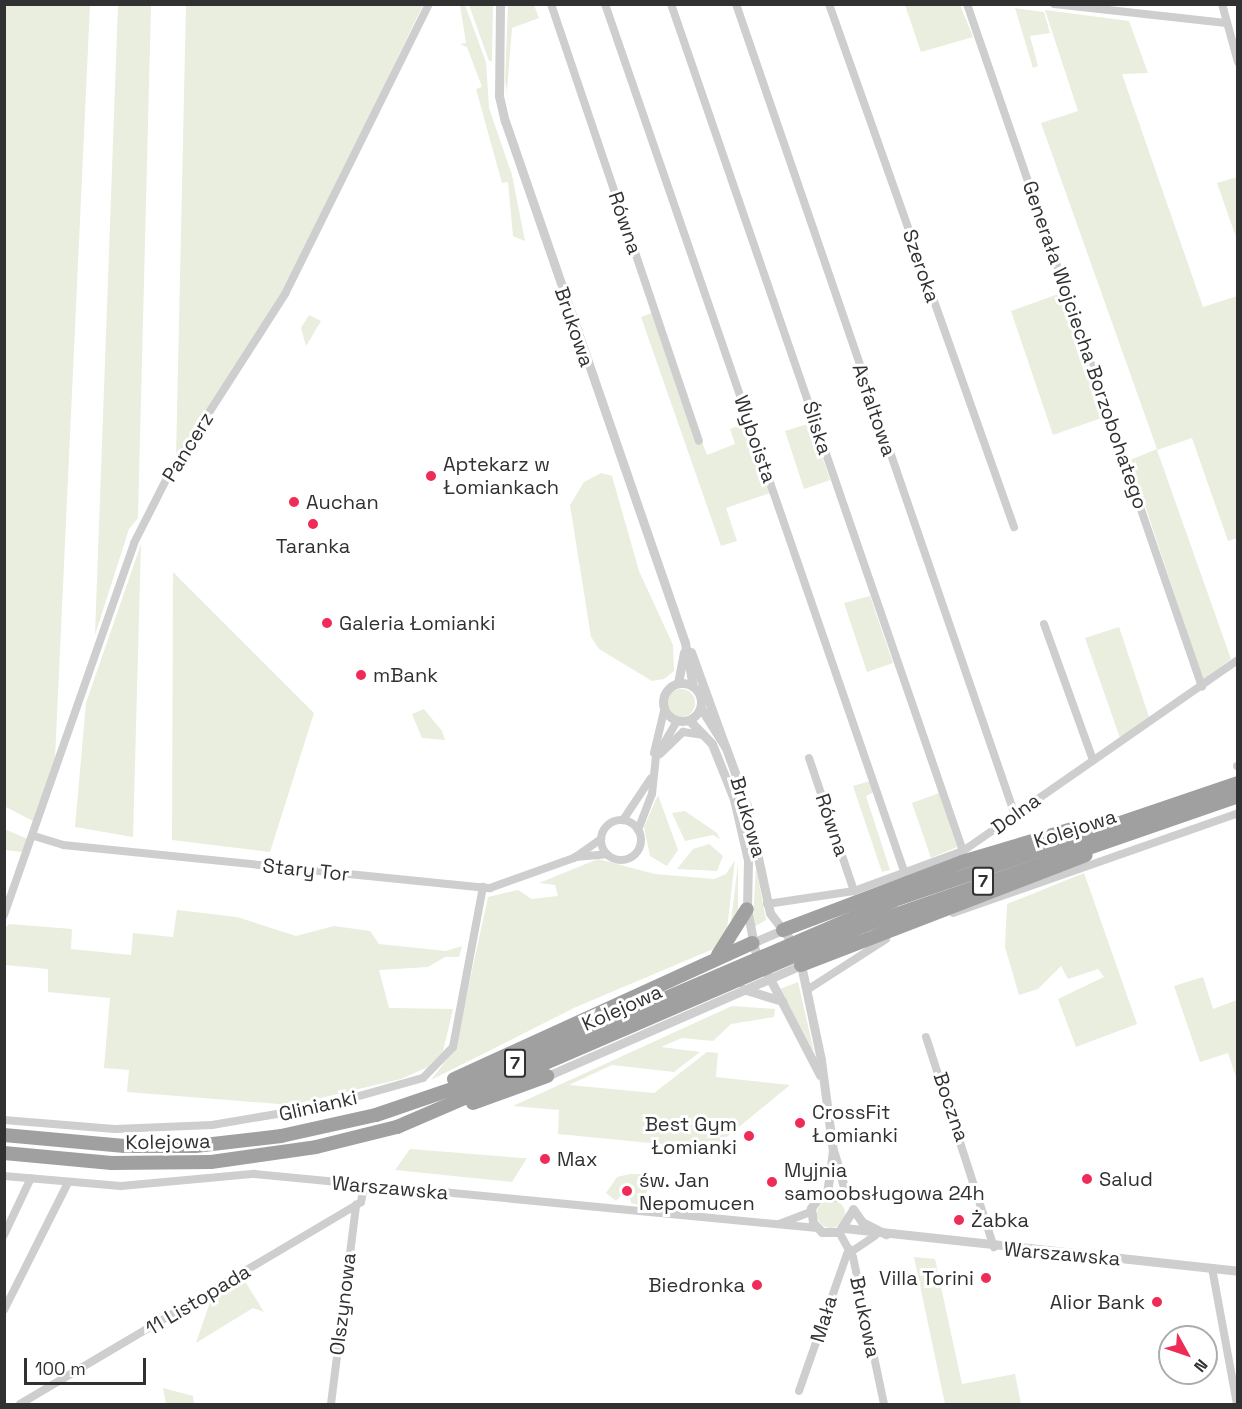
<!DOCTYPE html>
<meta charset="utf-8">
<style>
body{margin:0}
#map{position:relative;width:1242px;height:1409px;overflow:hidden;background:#fff;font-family:"Space Grotesk",sans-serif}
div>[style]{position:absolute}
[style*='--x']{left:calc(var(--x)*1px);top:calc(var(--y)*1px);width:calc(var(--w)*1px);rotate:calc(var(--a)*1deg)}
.green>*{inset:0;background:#e9eede}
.round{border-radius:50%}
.stream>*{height:2px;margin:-1px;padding:0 1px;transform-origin:1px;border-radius:1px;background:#cae6ef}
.minor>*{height:8px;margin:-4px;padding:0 4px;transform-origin:4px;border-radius:4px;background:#cecece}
.minor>.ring{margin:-4px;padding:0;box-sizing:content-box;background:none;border:8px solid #cecece;border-radius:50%}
.tertiary>*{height:9px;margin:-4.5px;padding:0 4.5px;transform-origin:4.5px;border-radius:4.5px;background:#cecece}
.tertiary>.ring{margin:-4.5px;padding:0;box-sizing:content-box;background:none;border:9px solid #cecece;border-radius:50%}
.trunk>*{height:14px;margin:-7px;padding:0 7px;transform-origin:7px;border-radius:7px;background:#a0a0a0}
.dots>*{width:16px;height:16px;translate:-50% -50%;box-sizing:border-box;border:3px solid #fff;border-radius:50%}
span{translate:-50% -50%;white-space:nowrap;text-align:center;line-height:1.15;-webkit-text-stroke:6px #fff;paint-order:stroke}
.shield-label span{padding:2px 4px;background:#fff;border:2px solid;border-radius:4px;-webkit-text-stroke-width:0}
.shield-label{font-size:18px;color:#313131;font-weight:700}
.street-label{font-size:20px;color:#313131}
.poi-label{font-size:20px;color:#313131}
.left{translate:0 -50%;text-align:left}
.right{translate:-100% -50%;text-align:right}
.frame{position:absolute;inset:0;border:6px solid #313131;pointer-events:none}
.north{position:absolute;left:1158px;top:1325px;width:60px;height:60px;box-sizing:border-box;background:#fff;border:2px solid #adadad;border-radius:50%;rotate:130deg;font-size:16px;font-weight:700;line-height:24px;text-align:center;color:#313131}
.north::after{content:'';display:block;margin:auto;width:21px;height:27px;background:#ef2b57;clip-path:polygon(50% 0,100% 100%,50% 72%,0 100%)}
.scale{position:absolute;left:24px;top:1358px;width:122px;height:27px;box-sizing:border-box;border:3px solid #313131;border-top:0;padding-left:8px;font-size:18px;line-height:21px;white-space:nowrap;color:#313131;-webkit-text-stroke:4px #fff;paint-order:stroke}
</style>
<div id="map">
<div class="green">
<div style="clip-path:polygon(4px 5px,90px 5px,55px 758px,35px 822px,4px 806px)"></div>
<div style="clip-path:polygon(118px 5px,151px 5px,138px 518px,129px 529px,95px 635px)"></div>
<div style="clip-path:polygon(186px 5px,423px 5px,287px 286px,176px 458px)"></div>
<div style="clip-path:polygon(460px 5px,465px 5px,486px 62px,489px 108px,512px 175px,525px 241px,513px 236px,508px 182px,502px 183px,476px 89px,482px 87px,467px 47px,460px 44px,466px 43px)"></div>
<div style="clip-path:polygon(469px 5px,493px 5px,492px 61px,489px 61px)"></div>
<div style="clip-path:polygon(508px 5px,534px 5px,539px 18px,512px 28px,507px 90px,512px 120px,505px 81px)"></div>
<div style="clip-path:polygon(905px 5px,960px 5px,973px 37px,921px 52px)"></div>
<div style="clip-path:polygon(1015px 8px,1044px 12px,1050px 33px,1030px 36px,1038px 66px,1033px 68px)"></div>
<div style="clip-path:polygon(1045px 10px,1129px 21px,1148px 73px,1122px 74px,1203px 307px,1237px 296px,1237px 538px,1228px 541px,1192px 438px,1157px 450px,1231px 659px,1203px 680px,1130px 460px,1157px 449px,1041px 123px,1078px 111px)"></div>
<div style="clip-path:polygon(1237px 177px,1238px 177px,1237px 240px,1217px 183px)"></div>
<div style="clip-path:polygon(1064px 292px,1107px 416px,1053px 435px,1011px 311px)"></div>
<div style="clip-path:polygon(652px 313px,707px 455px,735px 444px,730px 429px,746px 423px,770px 493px,726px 508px,737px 541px,721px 546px,641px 317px)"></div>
<div style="clip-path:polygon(309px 315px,321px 321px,306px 346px,301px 328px)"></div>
<div style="clip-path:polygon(811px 423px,830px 480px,804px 489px,785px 431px)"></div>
<div style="clip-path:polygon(601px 473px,612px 476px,639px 571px,673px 645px,674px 671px,664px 679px,652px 681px,599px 649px,591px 637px,570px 505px,584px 482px)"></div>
<div style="clip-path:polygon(141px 544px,133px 837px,75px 827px,86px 703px)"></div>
<div style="clip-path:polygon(173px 572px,314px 713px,270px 852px,172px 840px)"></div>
<div style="clip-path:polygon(870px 596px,893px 663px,867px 672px,844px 603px)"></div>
<div style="clip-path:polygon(1119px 627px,1150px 720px,1120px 738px,1085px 638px)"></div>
<div class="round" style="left:667px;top:689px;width:28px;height:28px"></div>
<div style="clip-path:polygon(424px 709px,442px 731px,445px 740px,422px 738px,412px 714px)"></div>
<div style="clip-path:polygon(870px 781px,874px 792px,866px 796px,890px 870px,882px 872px,853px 786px)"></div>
<div style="clip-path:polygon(939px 793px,957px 847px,931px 858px,912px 803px)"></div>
<div style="clip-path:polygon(658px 795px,678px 850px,667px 866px,650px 856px,644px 827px)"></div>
<div style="clip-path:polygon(685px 811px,717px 833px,720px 839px,713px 835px,685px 841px,672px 813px)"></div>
<div style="clip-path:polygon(4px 829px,28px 839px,23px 852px,5px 850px)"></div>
<div style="clip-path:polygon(709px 844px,723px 856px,717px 871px,677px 869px,693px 849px)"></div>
<div style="clip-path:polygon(738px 849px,738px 913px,730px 930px,738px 863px)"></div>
<div style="clip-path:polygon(598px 859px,655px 874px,714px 879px,726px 874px,735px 860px,727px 929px,718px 947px,576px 1007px,431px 1080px,455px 1049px,488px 897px,518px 890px,532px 899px,558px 896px,555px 885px,539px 883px)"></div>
<div style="clip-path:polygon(756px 868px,766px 920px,754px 927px,753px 918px)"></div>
<div style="clip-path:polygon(1084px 873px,1137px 1024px,1076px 1047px,1058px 999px,1104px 977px,1098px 969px,1068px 979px,1061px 966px,1038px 989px,1019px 995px,1005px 947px,1007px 904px)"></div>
<div style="clip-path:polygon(177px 910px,237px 917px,296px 936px,334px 926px,370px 931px,379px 944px,446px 951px,462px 946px,459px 957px,445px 957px,428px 967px,379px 970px,389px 1008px,453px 1009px,443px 1051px,428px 1067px,401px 1079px,291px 1105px,127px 1092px,129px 1070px,104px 1068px,110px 998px,48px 992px,48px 969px,5px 965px,5px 928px,9px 924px,72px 929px,71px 949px,131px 955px,133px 933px,173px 937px)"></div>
<div style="clip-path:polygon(1203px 977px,1213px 1009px,1237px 1000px,1237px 1080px,1228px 1053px,1200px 1062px,1174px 986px)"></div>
<div style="clip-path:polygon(798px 982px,814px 1052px,780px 989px)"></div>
<div style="clip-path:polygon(732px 1006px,775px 1009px,774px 1017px,731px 1024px,713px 1041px,682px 1038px,661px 1047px,700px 1052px,674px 1072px,612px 1065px,569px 1085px,654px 1093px,707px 1052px,718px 1053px,716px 1077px,790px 1085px,712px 1149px,558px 1134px,559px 1110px,513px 1106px)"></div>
<div style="clip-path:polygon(410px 1149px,522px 1158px,527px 1158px,512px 1182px,395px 1170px)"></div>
<div style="clip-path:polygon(630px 1174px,641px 1174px,648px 1185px,645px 1200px,638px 1205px,631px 1203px,628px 1188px,616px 1201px,606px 1193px,617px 1177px)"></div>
<div class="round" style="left:817px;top:1200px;width:28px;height:28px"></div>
<div style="clip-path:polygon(914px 1257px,935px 1259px,962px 1384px,1015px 1374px,1021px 1404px,945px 1404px)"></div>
<div style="clip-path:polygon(243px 1278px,264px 1312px,253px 1308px,196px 1343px,212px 1296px)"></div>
<div style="clip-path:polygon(163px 1388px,193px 1396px,194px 1404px,166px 1404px)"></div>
</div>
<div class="stream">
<div style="--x:63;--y:1404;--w:29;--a:0"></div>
</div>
<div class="minor">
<div style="--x:551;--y:4;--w:461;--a:71.3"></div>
<div style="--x:605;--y:4;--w:920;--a:70.97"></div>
<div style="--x:671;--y:4;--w:896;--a:70.98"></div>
<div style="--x:736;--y:4;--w:858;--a:71.02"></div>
<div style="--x:829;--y:4;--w:555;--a:70.52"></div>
<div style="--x:967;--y:4;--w:722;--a:71.01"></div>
<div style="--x:1054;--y:4;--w:173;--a:6.3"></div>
<div style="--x:1222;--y:4;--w:60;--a:74.6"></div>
<div style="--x:1044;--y:624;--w:145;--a:70.2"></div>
<div style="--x:654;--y:753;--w:43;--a:-76.6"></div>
<div style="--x:660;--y:754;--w:32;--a:-44"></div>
<div style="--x:683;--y:732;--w:21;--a:8"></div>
<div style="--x:809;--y:758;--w:140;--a:71.3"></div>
<div style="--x:1237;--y:766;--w:1;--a:0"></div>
<div style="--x:623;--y:820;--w:50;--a:-56.3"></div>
<div class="ring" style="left:601px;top:820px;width:32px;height:32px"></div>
<div style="--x:638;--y:830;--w:39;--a:-69"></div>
<div style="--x:652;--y:794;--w:37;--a:-84"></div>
<div style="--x:656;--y:757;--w:42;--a:-59.7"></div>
<div style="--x:34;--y:836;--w:30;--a:17"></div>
<div style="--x:63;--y:845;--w:429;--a:5.8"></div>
<div style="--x:490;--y:888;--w:89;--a:-19.7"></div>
<div style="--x:574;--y:858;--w:33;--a:-35"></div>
<div style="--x:575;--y:857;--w:32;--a:-5"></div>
<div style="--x:767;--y:904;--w:88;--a:-8.5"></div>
<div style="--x:854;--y:891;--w:116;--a:-20.2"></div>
<div style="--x:963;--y:851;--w:335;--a:-34.8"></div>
<div style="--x:953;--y:913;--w:302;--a:-19.3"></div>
<div style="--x:4;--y:915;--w:394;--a:-70.7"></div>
<div style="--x:134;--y:543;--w:73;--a:-63.1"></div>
<div style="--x:167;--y:478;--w:219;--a:-57.3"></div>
<div style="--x:285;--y:294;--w:324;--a:-63.6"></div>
<div style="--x:807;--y:990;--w:94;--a:-32.8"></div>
<div style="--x:926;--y:1037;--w:221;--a:72.1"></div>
<div style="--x:4;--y:1120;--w:111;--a:4.6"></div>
<div style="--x:115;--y:1129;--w:97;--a:-2.4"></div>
<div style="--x:212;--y:1125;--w:114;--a:-9.6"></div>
<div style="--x:324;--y:1106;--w:103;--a:-15.8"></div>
<div style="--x:423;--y:1078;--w:43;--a:-45.9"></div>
<div style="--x:453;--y:1047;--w:163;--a:-79.4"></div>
<div style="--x:4;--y:1176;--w:117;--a:4.9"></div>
<div style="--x:121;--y:1186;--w:134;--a:-5.2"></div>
<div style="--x:254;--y:1174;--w:566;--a:5.48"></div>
<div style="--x:779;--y:1224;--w:33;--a:-21"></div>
<div style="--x:839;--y:1232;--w:29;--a:61"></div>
<div style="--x:853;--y:1257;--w:150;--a:78.1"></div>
<div style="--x:4;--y:1235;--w:63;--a:-64.7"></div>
<div style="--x:851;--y:1252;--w:29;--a:-34"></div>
<div style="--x:1212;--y:1268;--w:138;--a:79.6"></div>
<div style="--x:4;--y:1310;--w:142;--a:-63.3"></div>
<div style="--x:799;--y:1391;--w:151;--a:-70.7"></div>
<div style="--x:20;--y:1404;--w:396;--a:-30.6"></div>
<div style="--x:361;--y:1202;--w:16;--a:-79"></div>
<div style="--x:331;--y:1404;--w:201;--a:-82.8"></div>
</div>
<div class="tertiary">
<div style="--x:500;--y:4;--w:92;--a:90.6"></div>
<div style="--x:499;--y:96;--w:26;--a:77"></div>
<div style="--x:505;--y:121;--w:552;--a:70.97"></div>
<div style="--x:685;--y:643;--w:44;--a:79.5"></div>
<div style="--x:691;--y:652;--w:100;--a:70.1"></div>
<div class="ring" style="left:663px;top:683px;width:29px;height:29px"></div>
<div style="--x:678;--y:683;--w:31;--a:-79"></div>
<div style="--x:701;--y:708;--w:47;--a:58"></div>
<div style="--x:726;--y:748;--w:62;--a:70.1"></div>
<div style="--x:747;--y:806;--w:109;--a:77.9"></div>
<div style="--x:770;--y:913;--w:43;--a:52.6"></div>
<div style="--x:689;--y:720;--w:33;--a:46"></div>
<div style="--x:712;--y:744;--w:59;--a:68.2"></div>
<div style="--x:734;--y:799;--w:63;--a:77.1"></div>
<div style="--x:748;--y:860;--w:49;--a:91.2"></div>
<div style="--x:747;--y:909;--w:42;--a:79"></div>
<div style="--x:755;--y:950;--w:141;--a:62.5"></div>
<div style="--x:752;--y:943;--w:34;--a:-23"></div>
<div style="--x:800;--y:960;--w:102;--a:78.1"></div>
<div style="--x:821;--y:1060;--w:92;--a:82.5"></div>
<div style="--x:833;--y:1151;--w:42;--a:98.1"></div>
<div style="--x:743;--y:989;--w:41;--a:17.1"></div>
<div style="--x:547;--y:1076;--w:277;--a:-23.6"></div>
<div style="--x:834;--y:1153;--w:46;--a:73.5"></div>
<div style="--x:847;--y:1197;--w:28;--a:180"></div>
<div style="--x:819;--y:1197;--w:14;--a:126"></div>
<div style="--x:811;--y:1208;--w:15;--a:82"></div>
<div style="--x:813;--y:1223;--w:13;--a:45"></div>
<div style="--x:822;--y:1232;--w:17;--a:0"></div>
<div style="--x:839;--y:1232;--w:26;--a:-58"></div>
<div style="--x:853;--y:1209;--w:16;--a:55"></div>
<div style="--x:862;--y:1222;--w:27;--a:27"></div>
<div style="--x:844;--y:1228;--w:396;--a:6.2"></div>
</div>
<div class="trunk">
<div style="--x:783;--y:930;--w:191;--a:-20.8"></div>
<div style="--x:962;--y:862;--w:115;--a:-16.7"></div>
<div style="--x:718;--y:955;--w:54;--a:-57.8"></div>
<div style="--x:801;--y:965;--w:305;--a:-21.1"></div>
<div style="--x:454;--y:1079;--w:328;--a:-24.5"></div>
<div style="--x:473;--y:1103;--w:79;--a:-20"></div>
<div style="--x:4;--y:1135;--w:121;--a:5.2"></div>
<div style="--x:125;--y:1146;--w:70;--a:0"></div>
<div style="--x:195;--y:1146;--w:87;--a:-6.6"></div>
<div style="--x:281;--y:1136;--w:97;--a:-12.5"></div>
<div style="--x:376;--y:1115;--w:90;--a:-18.8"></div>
<div style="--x:461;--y:1086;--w:471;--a:-23.2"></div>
<div style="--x:894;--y:900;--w:363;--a:-18.8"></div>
<div style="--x:4;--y:1153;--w:108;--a:5.3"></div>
<div style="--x:112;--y:1163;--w:99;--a:-0.6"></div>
<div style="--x:211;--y:1162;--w:106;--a:-8.1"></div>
<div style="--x:316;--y:1147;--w:83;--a:-13.9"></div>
<div style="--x:397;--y:1127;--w:508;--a:-23.33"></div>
<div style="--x:863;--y:926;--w:397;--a:-19.1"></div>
</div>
<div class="dots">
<div style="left:431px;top:476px;background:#ef2b57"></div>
<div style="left:294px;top:502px;background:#ef2b57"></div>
<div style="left:313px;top:524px;background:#ef2b57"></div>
<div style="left:327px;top:623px;background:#ef2b57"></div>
<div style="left:361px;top:675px;background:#ef2b57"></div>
<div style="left:800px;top:1123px;background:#ef2b57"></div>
<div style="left:749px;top:1136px;background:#ef2b57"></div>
<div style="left:545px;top:1159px;background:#ef2b57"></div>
<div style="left:1087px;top:1179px;background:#ef2b57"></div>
<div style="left:772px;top:1182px;background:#ef2b57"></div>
<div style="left:627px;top:1191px;background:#ef2b57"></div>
<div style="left:959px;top:1220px;background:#ef2b57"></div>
<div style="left:986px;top:1278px;background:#ef2b57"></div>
<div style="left:757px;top:1285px;background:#ef2b57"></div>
<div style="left:1157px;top:1302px;background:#ef2b57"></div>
</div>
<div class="shield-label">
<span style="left:983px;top:881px">7</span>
<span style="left:515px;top:1063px">7</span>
</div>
<div class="street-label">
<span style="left:625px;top:223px;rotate:71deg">Równa</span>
<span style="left:921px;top:266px;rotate:71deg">Szeroka</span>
<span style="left:574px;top:327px;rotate:71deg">Brukowa</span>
<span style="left:1085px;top:345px;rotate:71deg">Generała Wojciecha Borzobohatego</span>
<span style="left:874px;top:410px;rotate:71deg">Asfaltowa</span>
<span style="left:817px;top:428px;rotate:72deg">Śliska</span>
<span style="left:755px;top:439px;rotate:71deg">Wyboista</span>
<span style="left:188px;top:447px;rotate:-58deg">Pancerz</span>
<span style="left:1016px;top:814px;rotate:-36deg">Dolna</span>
<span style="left:748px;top:817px;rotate:74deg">Brukowa</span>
<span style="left:832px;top:825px;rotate:71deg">Równa</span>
<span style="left:1075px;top:829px;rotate:-18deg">Kolejowa</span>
<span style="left:306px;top:870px;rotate:6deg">Stary Tor</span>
<span style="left:622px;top:1008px;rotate:-24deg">Kolejowa</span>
<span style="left:318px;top:1106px;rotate:-13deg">Glinianki</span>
<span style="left:951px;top:1107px;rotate:71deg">Boczna</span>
<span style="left:168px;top:1142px;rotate:-1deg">Kolejowa</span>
<span style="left:390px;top:1188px;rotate:5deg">Warszawska</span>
<span style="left:1062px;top:1254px;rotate:5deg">Warszawska</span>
<span style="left:198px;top:1300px;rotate:-31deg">11 Listopada</span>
<span style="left:343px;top:1304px;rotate:-83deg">Olszynowa</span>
<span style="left:865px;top:1317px;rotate:78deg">Brukowa</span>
<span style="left:824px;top:1319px;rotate:-73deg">Mała</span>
</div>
<div class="poi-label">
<span class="left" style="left:443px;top:476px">Aptekarz w<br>Łomiankach</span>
<span class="left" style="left:306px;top:502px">Auchan</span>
<span style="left:313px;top:546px">Taranka</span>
<span class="left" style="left:339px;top:623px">Galeria Łomianki</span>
<span class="left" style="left:373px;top:675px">mBank</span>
<span class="left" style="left:812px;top:1124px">CrossFit<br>Łomianki</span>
<span class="right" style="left:737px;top:1136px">Best Gym<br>Łomianki</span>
<span class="left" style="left:557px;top:1159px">Max</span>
<span class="left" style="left:784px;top:1182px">Myjnia<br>samoobsługowa 24h</span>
<span class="left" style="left:1099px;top:1179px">Salud</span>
<span class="left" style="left:639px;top:1192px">św. Jan<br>Nepomucen</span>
<span class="left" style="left:971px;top:1220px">Żabka</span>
<span class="right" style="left:974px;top:1278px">Villa Torini</span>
<span class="right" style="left:745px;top:1285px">Biedronka</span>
<span class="right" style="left:1145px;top:1302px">Alior Bank</span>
</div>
<div class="frame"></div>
<div class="north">N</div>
<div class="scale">100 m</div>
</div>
